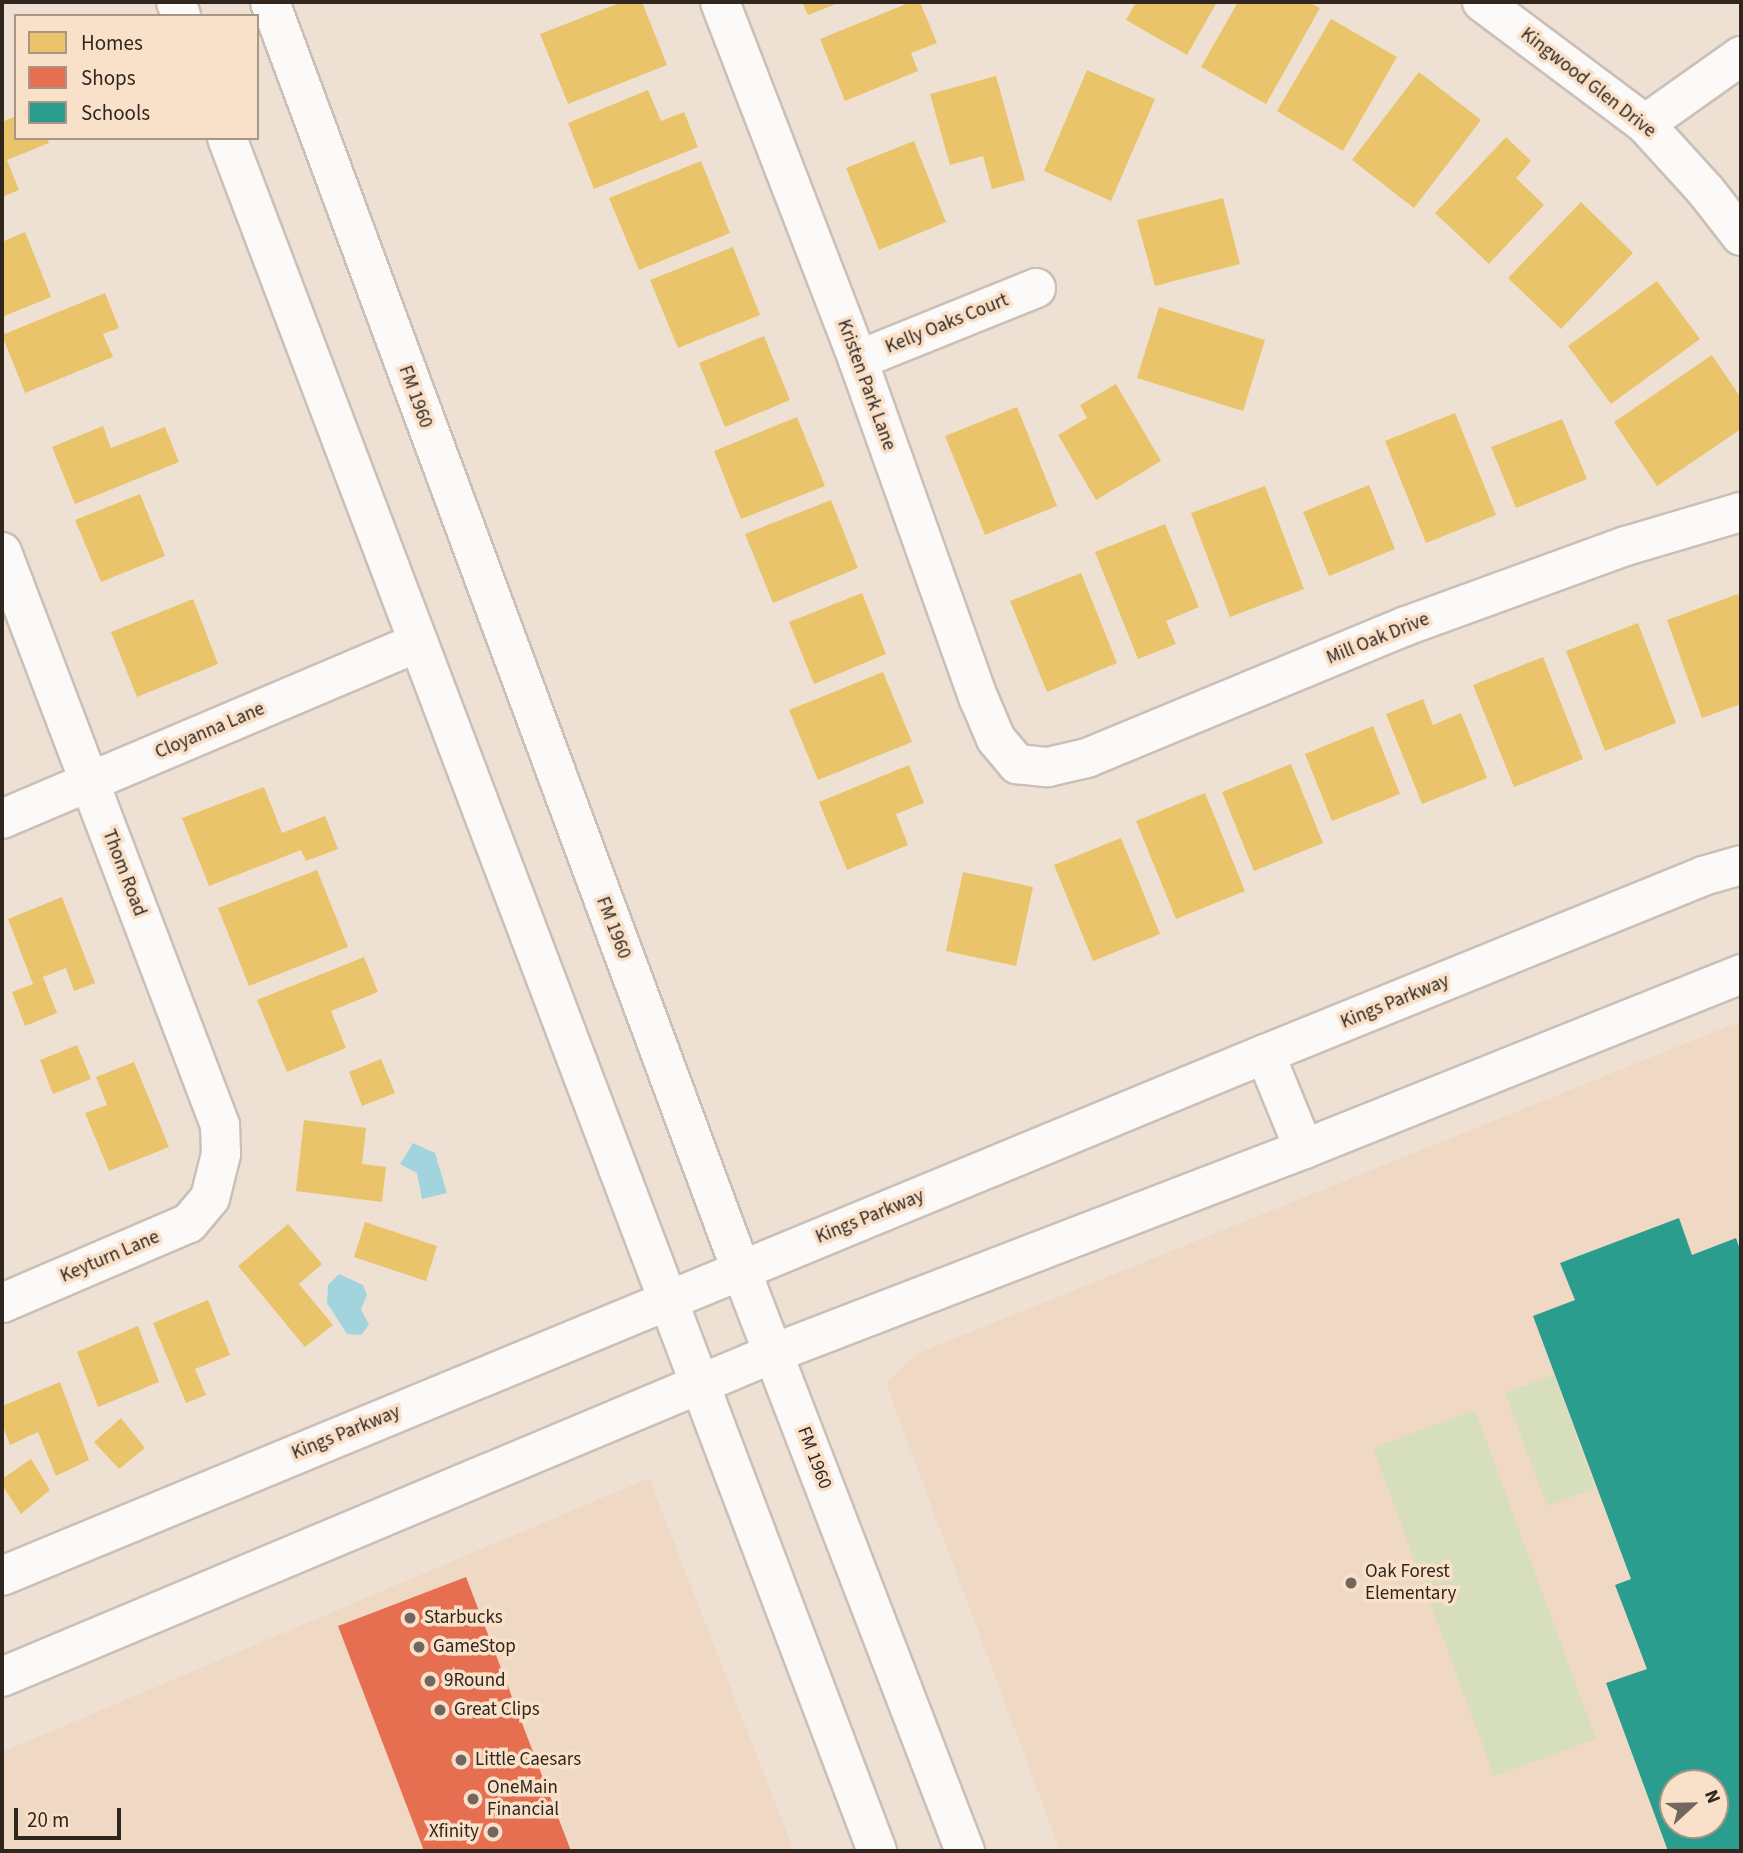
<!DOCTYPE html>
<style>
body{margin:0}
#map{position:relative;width:1743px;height:1853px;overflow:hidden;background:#eee1d4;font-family:"Source Sans 3",sans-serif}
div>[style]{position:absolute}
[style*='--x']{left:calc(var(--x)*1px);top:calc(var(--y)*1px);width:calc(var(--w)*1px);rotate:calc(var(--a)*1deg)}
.built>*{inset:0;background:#f0d9c4}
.green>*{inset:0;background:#d7debc}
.water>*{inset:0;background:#a1d4dc}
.homes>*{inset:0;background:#e9c46a}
.shops>*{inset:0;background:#e76f51}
.schools>*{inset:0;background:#2a9d8f}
.roads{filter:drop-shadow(2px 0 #cbc0b7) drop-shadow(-2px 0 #cbc0b7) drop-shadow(0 2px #cbc0b7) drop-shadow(0 -2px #cbc0b7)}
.minor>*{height:38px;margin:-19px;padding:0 19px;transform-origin:19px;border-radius:19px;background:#fcfaf9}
.major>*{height:38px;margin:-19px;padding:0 19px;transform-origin:19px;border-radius:19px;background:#fcfaf9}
.dots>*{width:19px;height:19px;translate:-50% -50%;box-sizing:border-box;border:4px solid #f9e0c9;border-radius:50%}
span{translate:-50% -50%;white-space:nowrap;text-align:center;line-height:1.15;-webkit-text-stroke:7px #f9e0c9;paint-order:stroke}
.street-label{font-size:19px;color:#30261e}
.poi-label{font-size:19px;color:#30261e}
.left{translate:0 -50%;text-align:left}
.right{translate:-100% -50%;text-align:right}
.frame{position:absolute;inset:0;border:4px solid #30261e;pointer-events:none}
.legend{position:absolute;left:14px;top:14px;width:245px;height:126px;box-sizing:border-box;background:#f9e0c9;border:2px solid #a99685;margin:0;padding:9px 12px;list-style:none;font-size:21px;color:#30261e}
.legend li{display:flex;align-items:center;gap:14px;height:35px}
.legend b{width:35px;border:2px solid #a99685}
.north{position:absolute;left:1659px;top:1769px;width:70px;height:70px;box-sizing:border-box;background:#f9e0c9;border:2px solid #a99685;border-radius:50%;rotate:68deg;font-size:19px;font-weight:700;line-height:28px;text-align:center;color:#30261e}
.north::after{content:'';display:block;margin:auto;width:24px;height:32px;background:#72675e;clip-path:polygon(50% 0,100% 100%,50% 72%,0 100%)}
.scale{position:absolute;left:14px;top:1808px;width:107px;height:32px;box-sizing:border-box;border:4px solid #30261e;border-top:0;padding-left:9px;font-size:21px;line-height:24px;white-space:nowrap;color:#30261e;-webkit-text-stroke:5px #f9e0c9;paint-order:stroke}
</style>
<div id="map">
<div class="built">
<div style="clip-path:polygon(evenodd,1741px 1021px,1741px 1851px,1060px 1851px,886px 1384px,916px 1354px,1741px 1021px,1673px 1783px,1715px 1783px,1715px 1825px,1673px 1825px,1673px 1783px)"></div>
<div style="clip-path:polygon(649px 1478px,794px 1851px,2px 1851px,2px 1752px)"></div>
</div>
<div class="green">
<div style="clip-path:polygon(1554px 1375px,1595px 1488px,1547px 1506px,1505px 1393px)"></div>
<div style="clip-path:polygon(1475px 1410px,1596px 1739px,1494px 1776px,1373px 1448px)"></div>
</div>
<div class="water">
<div style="clip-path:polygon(413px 1143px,435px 1153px,447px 1193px,422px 1199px,417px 1173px,400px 1164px)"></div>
<div style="clip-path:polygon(339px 1274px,363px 1285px,367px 1295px,361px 1309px,369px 1325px,361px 1335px,347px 1334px,327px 1303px,328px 1285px)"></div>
</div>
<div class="homes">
<div style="clip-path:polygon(622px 2px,642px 2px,667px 65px,568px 104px,540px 34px)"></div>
<div style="clip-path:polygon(802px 2px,841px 2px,808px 15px)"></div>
<div style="clip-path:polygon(911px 2px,920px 2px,937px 43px,911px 53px,918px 71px,845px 101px,820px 39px)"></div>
<div style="clip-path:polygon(1136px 2px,1217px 2px,1187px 55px,1126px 20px)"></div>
<div style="clip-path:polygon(1238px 2px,1309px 2px,1320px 8px,1266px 104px,1201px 67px)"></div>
<div style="clip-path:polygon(1331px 19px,1397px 57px,1343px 151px,1277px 111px)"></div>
<div style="clip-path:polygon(1087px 70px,1155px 99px,1111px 201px,1044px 171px)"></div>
<div style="clip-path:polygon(1419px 72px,1481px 120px,1414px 208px,1352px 160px)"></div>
<div style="clip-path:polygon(996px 76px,1025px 180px,992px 189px,983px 156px,950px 165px,930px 94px)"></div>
<div style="clip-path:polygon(648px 90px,661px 121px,684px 112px,698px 147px,594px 189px,568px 123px)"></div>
<div style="clip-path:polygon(16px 116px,16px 138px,47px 138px,49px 143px,7px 160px,19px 190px,2px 197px,2px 122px)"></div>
<div style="clip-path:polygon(1506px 137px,1531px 161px,1516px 178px,1544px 205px,1489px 264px,1435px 213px)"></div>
<div style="clip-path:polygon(914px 141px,946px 222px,879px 250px,846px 168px)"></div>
<div style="clip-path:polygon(701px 161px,730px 233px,639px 270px,609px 198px)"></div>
<div style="clip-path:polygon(1223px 198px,1240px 264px,1155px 286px,1137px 220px)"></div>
<div style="clip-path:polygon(1581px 202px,1633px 253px,1561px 329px,1508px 278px)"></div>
<div style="clip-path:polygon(25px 232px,51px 297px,2px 317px,2px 242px)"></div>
<div style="clip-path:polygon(733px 247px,760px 315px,678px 348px,650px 280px)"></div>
<div style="clip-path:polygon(1657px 281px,1700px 339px,1611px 404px,1568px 346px)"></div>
<div style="clip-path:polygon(105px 293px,119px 328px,103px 334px,113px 357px,25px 393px,2px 335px)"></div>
<div style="clip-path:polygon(1159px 307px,1265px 340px,1243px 411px,1137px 378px)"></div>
<div style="clip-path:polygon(764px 336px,790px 400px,725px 427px,699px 363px)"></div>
<div style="clip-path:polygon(1712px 355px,1741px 398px,1741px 429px,1657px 486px,1614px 422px)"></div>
<div style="clip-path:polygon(1116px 384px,1161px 461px,1096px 500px,1058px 435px,1087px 418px,1080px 405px)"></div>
<div style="clip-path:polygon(1017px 407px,1057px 506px,985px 535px,945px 436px)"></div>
<div style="clip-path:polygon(1455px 413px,1496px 515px,1426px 543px,1385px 441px)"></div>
<div style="clip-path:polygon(797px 417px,825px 486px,741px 519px,714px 451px)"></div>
<div style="clip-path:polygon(1562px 419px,1587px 479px,1516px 508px,1491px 447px)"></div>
<div style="clip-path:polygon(103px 426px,111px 448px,165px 427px,179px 462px,75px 504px,52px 447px)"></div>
<div style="clip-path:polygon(1369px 485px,1395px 549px,1329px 576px,1303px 512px)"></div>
<div style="clip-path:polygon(1265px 486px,1304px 589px,1230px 617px,1191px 513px)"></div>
<div style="clip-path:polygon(140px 494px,165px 556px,101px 582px,75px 520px)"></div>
<div style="clip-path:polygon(831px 500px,858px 568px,773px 603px,745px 534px)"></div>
<div style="clip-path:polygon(1165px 524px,1199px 607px,1166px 621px,1176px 644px,1138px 659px,1095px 552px)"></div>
<div style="clip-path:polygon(1081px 573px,1117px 663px,1047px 692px,1010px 601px)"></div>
<div style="clip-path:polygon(862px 593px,886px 654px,814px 684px,789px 622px)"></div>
<div style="clip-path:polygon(1738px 594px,1741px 604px,1741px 704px,1702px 718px,1667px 620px)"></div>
<div style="clip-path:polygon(193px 599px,218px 664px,137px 697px,111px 632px)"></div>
<div style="clip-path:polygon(1638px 623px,1676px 723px,1605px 751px,1566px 651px)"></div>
<div style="clip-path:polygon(1543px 657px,1583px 759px,1514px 787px,1473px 685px)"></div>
<div style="clip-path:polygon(883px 672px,912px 742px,818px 780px,789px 710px)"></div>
<div style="clip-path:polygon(1423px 699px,1433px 725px,1461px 713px,1487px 778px,1422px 804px,1386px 714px)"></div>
<div style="clip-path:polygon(1373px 726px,1400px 794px,1332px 821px,1305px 754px)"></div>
<div style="clip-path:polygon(1291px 764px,1323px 843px,1254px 871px,1222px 792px)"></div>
<div style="clip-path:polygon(909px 765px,924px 803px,896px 814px,908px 845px,847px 870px,819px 802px)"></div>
<div style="clip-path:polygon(264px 787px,282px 833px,325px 816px,338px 849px,306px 861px,301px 850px,209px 886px,182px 818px)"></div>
<div style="clip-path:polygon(1205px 793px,1245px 891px,1176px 919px,1136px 821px)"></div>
<div style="clip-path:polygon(1121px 838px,1160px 934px,1093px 961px,1054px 865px)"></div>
<div style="clip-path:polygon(317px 870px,348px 947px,249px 986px,218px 908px)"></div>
<div style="clip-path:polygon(963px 872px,1033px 887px,1016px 966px,946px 951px)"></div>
<div style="clip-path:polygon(62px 897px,95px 983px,74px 991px,66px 968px,43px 977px,57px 1013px,25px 1026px,12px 992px,33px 984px,8px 919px)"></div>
<div style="clip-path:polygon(364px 957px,378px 992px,331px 1011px,346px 1048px,287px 1072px,257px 1000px)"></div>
<div style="clip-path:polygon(77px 1045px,91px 1079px,53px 1094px,40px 1060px)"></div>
<div style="clip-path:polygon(381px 1059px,395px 1093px,362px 1106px,349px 1072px)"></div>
<div style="clip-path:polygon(134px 1062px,169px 1147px,109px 1171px,85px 1113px,107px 1105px,96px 1077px)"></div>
<div style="clip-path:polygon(304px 1120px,366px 1128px,362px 1164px,386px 1167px,382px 1202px,296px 1191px)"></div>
<div style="clip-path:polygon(365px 1222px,437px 1246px,426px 1281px,354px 1257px)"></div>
<div style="clip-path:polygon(288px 1224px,322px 1264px,299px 1284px,333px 1325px,305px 1347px,238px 1266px)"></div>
<div style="clip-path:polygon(208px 1300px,230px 1355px,195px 1369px,206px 1395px,186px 1403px,153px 1323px)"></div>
<div style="clip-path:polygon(138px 1326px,159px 1382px,98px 1407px,77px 1352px)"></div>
<div style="clip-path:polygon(60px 1382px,89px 1460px,56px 1476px,38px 1432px,10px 1445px,2px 1424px,2px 1406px)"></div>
<div style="clip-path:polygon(121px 1418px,145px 1448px,119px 1469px,94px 1442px)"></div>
<div style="clip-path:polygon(31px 1459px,50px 1490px,21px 1514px,2px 1485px,2px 1479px)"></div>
</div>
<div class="shops">
<div style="clip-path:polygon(466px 1577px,571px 1851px,424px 1851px,338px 1626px)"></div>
</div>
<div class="schools">
<div style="clip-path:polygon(evenodd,1679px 1218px,1692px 1255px,1736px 1238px,1741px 1252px,1741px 1851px,1668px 1851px,1606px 1683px,1647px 1669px,1615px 1585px,1631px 1579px,1533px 1316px,1575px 1300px,1560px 1263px,1679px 1218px,1673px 1783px,1715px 1783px,1715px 1825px,1673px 1825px,1673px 1783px)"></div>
</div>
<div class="roads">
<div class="minor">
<div style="--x:720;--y:2;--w:384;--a:68.9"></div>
<div style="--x:858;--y:360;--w:360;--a:70.4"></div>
<div style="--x:979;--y:699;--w:43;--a:67"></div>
<div style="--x:996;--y:739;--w:33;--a:50"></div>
<div style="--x:1017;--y:764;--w:31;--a:6"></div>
<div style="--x:1048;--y:767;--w:40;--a:-13"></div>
<div style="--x:1087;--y:758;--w:345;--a:-22.5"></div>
<div style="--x:1406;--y:626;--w:234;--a:-20"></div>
<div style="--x:1626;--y:546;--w:120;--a:-16.5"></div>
<div style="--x:1482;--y:2;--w:204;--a:36.8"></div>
<div style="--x:1645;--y:124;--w:91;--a:47.7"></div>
<div style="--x:1706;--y:191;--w:57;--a:52.1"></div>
<div style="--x:1645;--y:124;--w:118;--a:-35.3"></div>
<div style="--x:858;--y:360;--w:192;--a:-22"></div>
<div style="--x:2;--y:552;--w:613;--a:69.17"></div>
<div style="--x:220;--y:1125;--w:29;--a:88"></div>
<div style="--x:221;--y:1154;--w:45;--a:104"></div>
<div style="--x:210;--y:1198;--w:33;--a:130"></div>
<div style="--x:189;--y:1223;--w:203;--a:156.8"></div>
<div style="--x:2;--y:819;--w:452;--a:-23"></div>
<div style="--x:1265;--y:1054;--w:103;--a:67.7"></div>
<div style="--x:2;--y:1576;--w:1367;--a:-22.46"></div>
<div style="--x:1265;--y:1054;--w:473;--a:-22.1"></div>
<div style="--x:1703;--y:876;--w:40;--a:-16"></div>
<div style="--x:2;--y:1677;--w:837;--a:-22.77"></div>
<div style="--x:774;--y:1353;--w:568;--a:-21.05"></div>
<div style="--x:1304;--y:1149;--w:471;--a:-21.8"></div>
</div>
<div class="major">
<div style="--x:176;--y:2;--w:15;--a:70"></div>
<div style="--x:270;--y:2;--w:1353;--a:69.62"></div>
<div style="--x:741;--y:1270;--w:623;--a:68.92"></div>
<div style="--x:227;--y:138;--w:1832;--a:69.22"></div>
</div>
</div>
<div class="dots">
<div style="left:1351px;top:1583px;background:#72675e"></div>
<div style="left:410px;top:1618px;background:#72675e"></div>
<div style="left:419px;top:1647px;background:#72675e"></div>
<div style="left:430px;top:1681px;background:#72675e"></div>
<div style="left:440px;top:1710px;background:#72675e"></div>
<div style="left:461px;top:1760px;background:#72675e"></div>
<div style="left:473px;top:1799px;background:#72675e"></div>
<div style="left:493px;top:1832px;background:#72675e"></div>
</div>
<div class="street-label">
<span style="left:1588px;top:83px;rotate:38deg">Kingwood Glen Drive</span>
<span style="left:947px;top:324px;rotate:-22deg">Kelly Oaks Court</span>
<span style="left:866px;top:385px;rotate:70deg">Kristen Park Lane</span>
<span style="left:415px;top:397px;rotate:70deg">FM 1960</span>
<span style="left:1378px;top:639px;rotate:-22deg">Mill Oak Drive</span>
<span style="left:210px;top:731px;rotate:-23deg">Cloyanna Lane</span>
<span style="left:124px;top:873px;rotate:69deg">Thom Road</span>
<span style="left:613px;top:928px;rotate:69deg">FM 1960</span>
<span style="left:1395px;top:1002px;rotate:-22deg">Kings Parkway</span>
<span style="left:870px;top:1217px;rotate:-22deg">Kings Parkway</span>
<span style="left:110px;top:1257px;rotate:-23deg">Keyturn Lane</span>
<span style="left:346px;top:1433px;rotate:-22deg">Kings Parkway</span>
<span style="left:814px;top:1458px;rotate:69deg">FM 1960</span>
</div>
<div class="poi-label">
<span class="left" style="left:1365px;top:1583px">Oak Forest<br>Elementary</span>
<span class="left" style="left:424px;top:1618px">Starbucks</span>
<span class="left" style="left:433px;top:1647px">GameStop</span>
<span class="left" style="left:444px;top:1681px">9Round</span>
<span class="left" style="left:454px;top:1710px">Great Clips</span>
<span class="left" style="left:475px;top:1760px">Little Caesars</span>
<span class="left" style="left:487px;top:1799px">OneMain<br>Financial</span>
<span class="right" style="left:479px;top:1832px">Xfinity</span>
</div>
<div class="frame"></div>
<ul class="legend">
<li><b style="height:19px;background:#e9c46a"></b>Homes</li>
<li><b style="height:19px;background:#e76f51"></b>Shops</li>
<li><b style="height:19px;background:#2a9d8f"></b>Schools</li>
</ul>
<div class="north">N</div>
<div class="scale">20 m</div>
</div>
